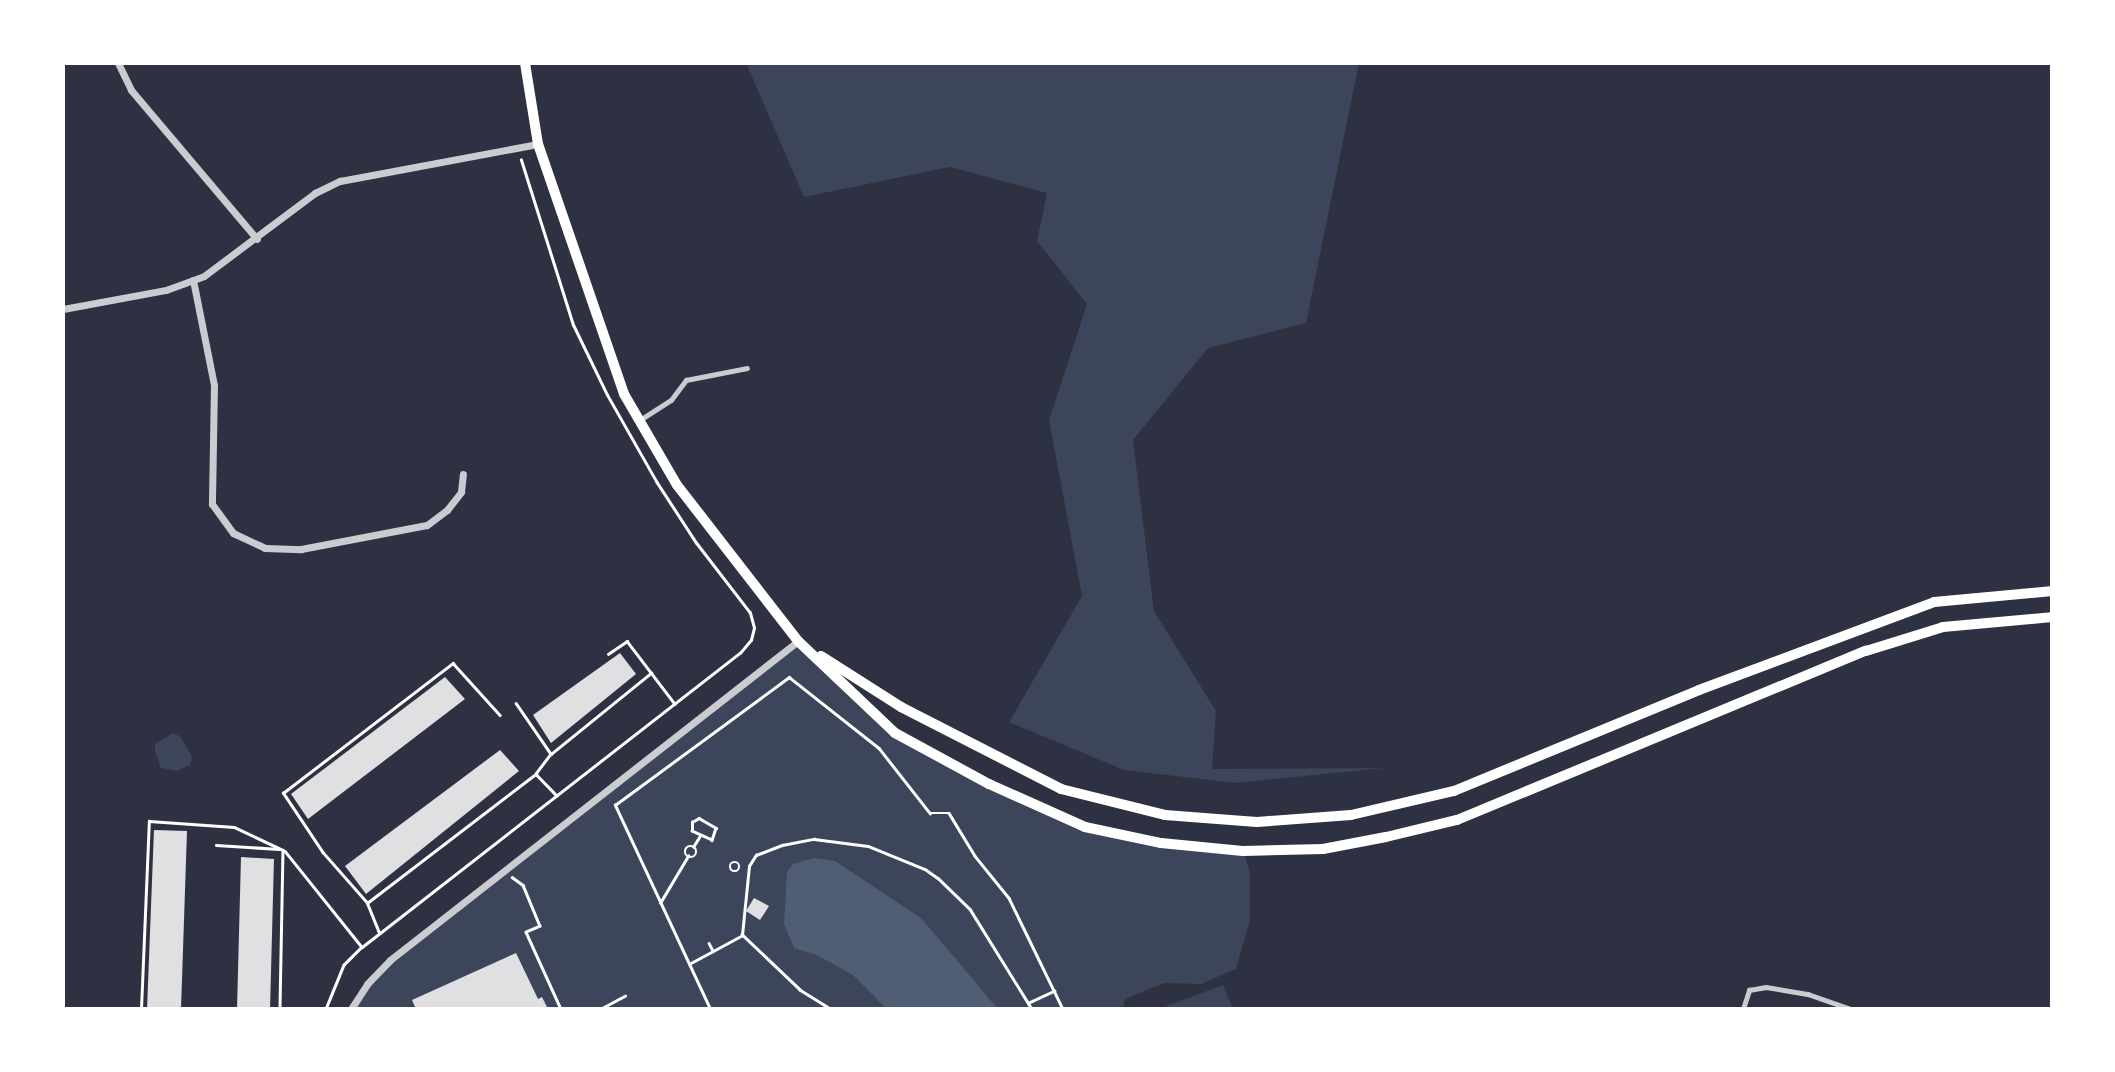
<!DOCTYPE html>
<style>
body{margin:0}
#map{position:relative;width:2115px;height:1072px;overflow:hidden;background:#2d3142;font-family:"Playfair Display",serif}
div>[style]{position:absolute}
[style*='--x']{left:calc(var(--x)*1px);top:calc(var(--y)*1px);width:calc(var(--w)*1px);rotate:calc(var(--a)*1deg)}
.green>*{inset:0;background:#3c4559}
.water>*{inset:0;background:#4f5d75}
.building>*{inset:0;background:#e0e0e3}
.path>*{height:2.5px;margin:-1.25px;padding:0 1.25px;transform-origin:1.25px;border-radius:1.25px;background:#fff}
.path>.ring{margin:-1.25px;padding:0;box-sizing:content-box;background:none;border:2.5px solid #fff;border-radius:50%}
.service>*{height:4.5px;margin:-2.25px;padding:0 2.25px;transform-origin:2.25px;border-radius:2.25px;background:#caccd0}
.minor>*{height:7px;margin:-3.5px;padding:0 3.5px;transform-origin:3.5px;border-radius:3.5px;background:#caccd0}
.secondary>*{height:10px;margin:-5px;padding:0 5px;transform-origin:5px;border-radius:5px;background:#fff}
span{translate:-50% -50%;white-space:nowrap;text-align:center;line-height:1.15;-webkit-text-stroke:7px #fff;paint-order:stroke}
.frame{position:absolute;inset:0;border:65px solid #fff;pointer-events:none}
</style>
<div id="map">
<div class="green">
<div style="clip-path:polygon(746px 63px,1359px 63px,1306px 323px,1208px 348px,1133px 440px,1154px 611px,1216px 711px,1212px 769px,1384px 768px,1236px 783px,1124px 770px,1009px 722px,1082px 596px,1049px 420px,1087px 304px,1037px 241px,1047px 193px,950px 167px,804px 197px)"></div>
<div style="clip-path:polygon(798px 641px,895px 733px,1086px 827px,1243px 851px,1250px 872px,1250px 920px,1236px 969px,1201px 984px,1164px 983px,1125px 999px,1123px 1009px,351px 1009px,376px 973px)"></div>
<div style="clip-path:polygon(173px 733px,181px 737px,192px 757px,190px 765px,177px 771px,161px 768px,155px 751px,155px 744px)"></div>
<div style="clip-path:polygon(1223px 985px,1233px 1009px,1159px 1009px)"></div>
</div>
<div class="water">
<div style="clip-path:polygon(814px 858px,835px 861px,921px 918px,998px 1009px,887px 1009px,853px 975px,817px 955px,794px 948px,784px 924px,787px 872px,793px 864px)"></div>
</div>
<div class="building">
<div style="clip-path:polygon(620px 653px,636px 674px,551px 743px,533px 715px)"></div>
<div style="clip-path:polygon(445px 677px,465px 699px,308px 819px,291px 794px)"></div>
<div style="clip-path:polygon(500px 750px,519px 771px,366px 894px,345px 866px)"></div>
<div style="clip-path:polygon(154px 830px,187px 831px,181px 1009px,147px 1009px)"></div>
<div style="clip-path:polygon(241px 857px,274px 859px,270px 1009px,237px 1009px)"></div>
<div style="clip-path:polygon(754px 898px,769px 906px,760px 920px,746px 911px)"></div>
<div style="clip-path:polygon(516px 953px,538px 999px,542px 997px,548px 1009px,416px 1009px,412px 1000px)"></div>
</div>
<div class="path">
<div style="--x:608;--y:654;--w:23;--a:-34"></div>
<div style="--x:627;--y:641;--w:79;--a:52.7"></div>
<div style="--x:516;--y:703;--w:62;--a:55.5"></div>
<div style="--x:551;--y:754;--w:129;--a:-39"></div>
<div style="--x:551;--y:754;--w:25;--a:127"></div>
<div style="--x:536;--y:774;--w:30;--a:46"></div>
<div style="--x:699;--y:818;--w:20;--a:30"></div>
<div style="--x:716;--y:828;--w:13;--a:108"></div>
<div style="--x:712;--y:840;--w:22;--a:-156"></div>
<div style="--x:692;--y:831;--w:9;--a:-90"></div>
<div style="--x:692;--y:822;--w:8;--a:-30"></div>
<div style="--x:216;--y:845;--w:63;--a:3.6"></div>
<div class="ring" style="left:685.5px;top:846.5px;width:8.5px;height:8.5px"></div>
<div style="--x:693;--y:847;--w:13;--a:-58"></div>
<div style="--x:285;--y:851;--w:123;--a:51.3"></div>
<div style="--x:362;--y:947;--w:25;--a:135"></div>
<div style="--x:344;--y:965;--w:48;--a:112.2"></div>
<div class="ring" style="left:730.5px;top:862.5px;width:6.5px;height:6.5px"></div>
<div style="--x:512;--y:877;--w:14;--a:36"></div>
<div style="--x:523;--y:885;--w:44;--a:67.5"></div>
<div style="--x:540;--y:926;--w:15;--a:157"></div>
<div style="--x:526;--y:932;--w:85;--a:65.6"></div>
<div style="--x:367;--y:903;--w:67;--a:-131.3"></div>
<div style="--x:323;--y:853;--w:72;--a:-123.7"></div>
<div style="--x:283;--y:793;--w:214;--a:-37.4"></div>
<div style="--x:453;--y:663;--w:70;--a:47.9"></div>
<div style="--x:660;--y:903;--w:55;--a:-59.2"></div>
<div style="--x:379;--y:933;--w:32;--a:-112"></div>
<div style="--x:367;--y:903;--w:213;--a:-37.4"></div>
<div style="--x:709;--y:943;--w:9;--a:63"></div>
<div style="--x:362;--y:947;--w:479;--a:-37.9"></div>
<div style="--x:740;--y:653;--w:17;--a:-50"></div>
<div style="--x:751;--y:640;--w:12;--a:-76"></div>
<div style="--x:754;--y:628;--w:16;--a:-105"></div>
<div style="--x:750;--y:613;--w:88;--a:-127.6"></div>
<div style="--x:696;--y:543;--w:72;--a:-123"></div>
<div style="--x:657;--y:483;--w:101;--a:-119.6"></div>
<div style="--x:607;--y:395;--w:78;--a:-115.9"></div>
<div style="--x:573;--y:325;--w:173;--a:-107.5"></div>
<div style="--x:689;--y:964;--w:59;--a:-28.3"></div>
<div style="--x:1028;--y:1003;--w:29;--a:-25"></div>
<div style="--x:602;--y:1008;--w:26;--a:-28"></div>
<div style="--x:141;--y:1009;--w:188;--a:-87.6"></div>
<div style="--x:149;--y:821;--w:85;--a:4"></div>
<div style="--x:234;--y:827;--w:54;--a:25.1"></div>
<div style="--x:283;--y:850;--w:159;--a:91.1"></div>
<div style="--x:710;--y:1009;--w:225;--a:-115"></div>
<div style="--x:615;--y:805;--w:216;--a:-36.3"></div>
<div style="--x:789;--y:677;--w:115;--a:38.3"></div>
<div style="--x:879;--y:748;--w:83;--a:51.9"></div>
<div style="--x:930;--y:813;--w:19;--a:0"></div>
<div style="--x:949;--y:813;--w:50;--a:58.8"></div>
<div style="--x:975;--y:856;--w:54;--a:51"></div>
<div style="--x:1009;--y:898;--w:123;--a:64.1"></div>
<div style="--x:830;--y:1009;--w:36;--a:-148"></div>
<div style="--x:800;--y:990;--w:80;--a:-136.5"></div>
<div style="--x:742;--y:935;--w:69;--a:-84.2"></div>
<div style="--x:749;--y:866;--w:13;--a:-58"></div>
<div style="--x:756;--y:855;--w:28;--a:-21"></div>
<div style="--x:782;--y:845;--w:33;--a:-11"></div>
<div style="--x:814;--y:839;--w:54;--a:7.4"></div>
<div style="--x:868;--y:846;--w:61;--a:22"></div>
<div style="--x:925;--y:869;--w:16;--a:35"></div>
<div style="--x:938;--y:878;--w:45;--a:44.1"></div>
<div style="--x:970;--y:909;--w:118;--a:58.2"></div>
</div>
<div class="service">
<div style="--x:640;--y:420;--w:37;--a:-33"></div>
<div style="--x:671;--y:400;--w:25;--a:-53"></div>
<div style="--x:686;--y:380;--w:62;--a:-11.1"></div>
<div style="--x:1743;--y:1009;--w:20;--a:-72"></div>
<div style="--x:1749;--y:990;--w:17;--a:-10"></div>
<div style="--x:1766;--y:987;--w:43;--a:9.5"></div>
<div style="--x:1808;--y:994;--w:46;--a:19.2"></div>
</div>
<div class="minor">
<div style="--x:118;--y:63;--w:30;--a:64"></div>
<div style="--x:131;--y:90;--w:195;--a:49.8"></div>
<div style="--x:193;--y:280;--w:107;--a:78.7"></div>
<div style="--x:214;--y:385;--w:119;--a:91"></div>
<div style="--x:212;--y:504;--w:36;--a:54"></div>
<div style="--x:233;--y:533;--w:35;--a:25"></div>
<div style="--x:265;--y:548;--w:36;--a:2"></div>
<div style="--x:301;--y:549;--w:128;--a:-10.8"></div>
<div style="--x:427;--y:525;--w:25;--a:-37"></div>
<div style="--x:447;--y:510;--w:23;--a:-52"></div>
<div style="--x:461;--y:492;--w:18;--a:-84"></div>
<div style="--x:63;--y:309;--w:105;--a:-10.5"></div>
<div style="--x:166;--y:290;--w:40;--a:-20.2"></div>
<div style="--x:204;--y:276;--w:139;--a:-36.8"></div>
<div style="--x:315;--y:193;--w:28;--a:-26"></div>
<div style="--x:340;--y:181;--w:201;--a:-10.6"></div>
<div style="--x:351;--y:1009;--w:30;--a:-57"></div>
<div style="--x:367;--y:984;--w:33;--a:-46"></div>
<div style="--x:390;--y:960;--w:518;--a:-38.02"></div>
</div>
<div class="secondary">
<div style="--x:525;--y:63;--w:82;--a:80.9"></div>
<div style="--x:538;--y:144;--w:264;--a:71"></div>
<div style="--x:624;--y:394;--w:105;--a:59.8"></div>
<div style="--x:677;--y:485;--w:197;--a:52.2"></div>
<div style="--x:798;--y:641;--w:134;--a:43.5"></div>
<div style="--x:895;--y:733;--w:107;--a:28.5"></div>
<div style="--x:989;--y:784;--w:105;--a:24.1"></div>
<div style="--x:1085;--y:827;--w:78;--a:11.9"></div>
<div style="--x:1161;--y:843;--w:82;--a:5.6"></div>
<div style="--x:1243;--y:851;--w:80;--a:-1.4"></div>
<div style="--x:1323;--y:849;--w:64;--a:-10.8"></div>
<div style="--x:1386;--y:837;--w:73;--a:-13.5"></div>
<div style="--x:1457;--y:820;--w:443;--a:-22.5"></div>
<div style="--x:1866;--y:651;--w:81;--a:-17.3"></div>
<div style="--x:1943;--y:627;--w:109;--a:-5.2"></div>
<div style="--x:821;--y:656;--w:95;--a:32.5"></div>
<div style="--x:901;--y:707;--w:180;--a:27.1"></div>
<div style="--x:1061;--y:789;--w:107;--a:14"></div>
<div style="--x:1165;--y:815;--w:92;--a:4.4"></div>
<div style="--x:1257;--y:822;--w:94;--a:-4.3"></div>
<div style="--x:1351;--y:815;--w:106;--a:-13.1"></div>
<div style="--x:1454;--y:791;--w:265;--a:-22.4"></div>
<div style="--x:1699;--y:690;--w:251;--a:-20.5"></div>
<div style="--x:1934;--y:602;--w:119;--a:-5.3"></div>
</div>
<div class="frame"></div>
</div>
